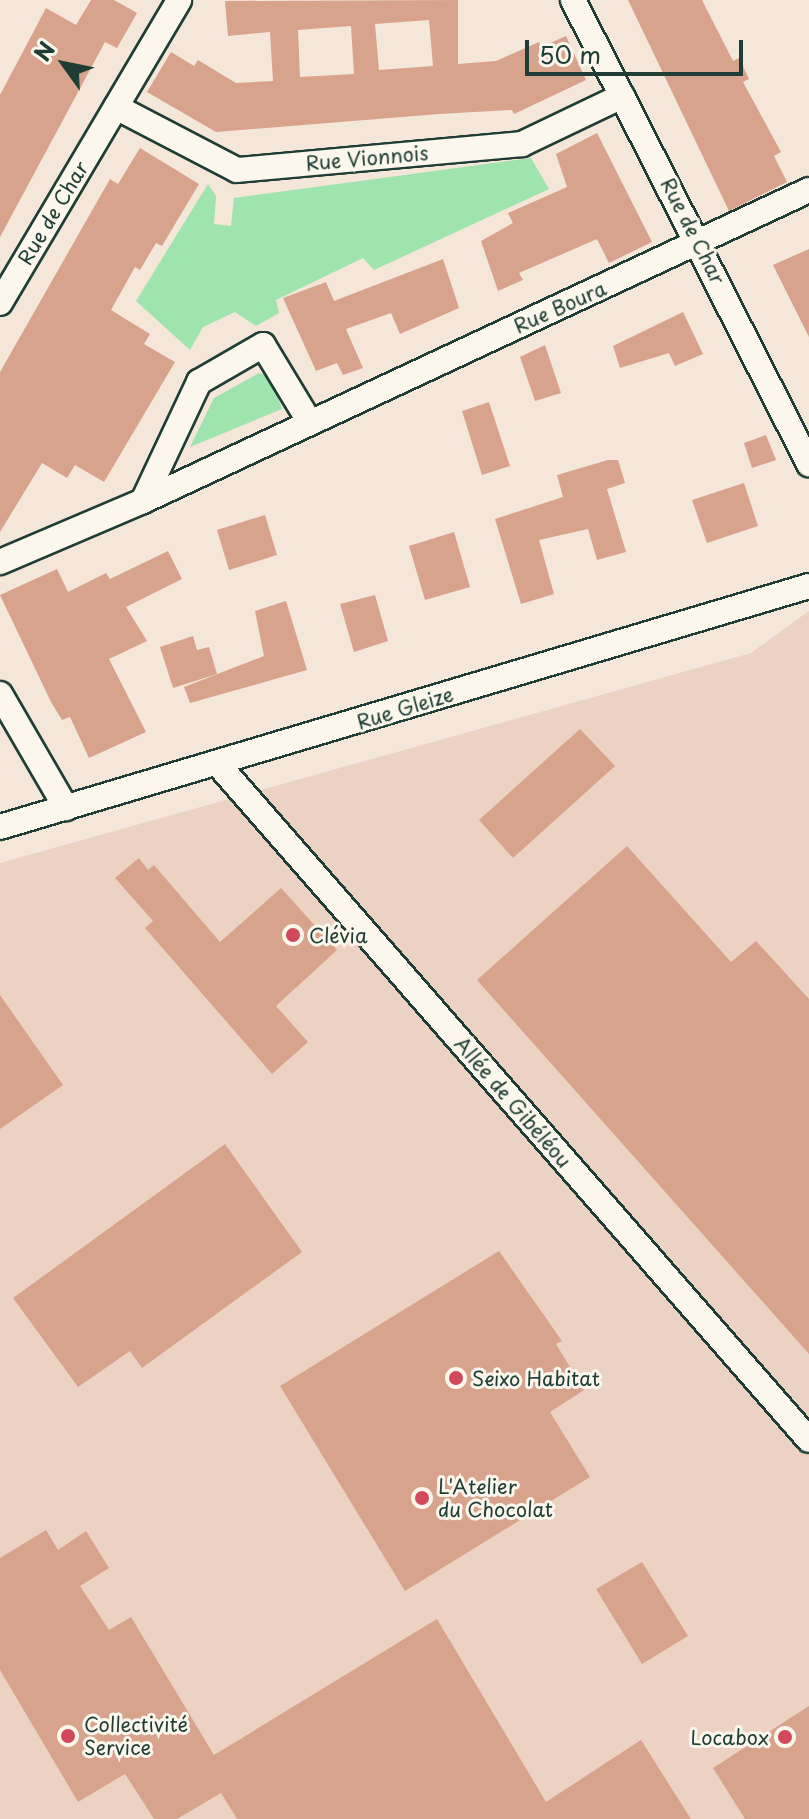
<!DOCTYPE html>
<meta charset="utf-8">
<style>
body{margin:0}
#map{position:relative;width:809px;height:1819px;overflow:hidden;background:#f4e6d9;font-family:"Playpen Sans",sans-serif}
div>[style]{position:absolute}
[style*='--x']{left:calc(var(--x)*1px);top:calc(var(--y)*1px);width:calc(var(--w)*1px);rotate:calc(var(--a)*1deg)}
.built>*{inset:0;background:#ecd2c2}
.green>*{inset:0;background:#9fe3ae}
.building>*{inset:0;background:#d8a38d}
.roads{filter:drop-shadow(2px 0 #1f3d34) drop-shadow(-2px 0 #1f3d34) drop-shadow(0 2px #1f3d34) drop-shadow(0 -2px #1f3d34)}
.minor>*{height:24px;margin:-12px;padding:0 12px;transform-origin:12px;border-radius:12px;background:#fbf7ec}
.dots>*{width:22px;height:22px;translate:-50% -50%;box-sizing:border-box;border:4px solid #fbf7ec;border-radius:50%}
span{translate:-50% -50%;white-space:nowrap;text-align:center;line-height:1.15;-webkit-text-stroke:6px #fbf7ec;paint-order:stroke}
.street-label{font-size:20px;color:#1f3d34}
.poi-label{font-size:20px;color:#1f3d34}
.left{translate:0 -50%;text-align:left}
.right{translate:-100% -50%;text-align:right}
.north{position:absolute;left:24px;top:24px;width:80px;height:80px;-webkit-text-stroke:6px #fbf7ec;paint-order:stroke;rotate:303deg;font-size:22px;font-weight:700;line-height:32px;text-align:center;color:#1f3d34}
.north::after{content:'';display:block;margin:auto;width:28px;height:36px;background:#1f3d34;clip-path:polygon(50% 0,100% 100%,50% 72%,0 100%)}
.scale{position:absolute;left:525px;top:40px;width:218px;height:36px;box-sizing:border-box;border:4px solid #1f3d34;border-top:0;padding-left:10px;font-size:24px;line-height:28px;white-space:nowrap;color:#1f3d34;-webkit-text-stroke:6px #fbf7ec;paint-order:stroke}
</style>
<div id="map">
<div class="built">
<div style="clip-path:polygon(809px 611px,809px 1819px,0 1819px,0 863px,751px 653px)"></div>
</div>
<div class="green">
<div style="clip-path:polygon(531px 158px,549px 189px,374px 270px,363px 258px,276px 300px,279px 313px,256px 326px,235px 312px,203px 327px,190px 350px,136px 301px,208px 184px,216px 196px,214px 224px,231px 226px,234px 198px)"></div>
<div style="clip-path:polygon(259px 373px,270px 376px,282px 409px,190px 447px,214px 398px)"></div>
</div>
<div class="building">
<div style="clip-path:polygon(91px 0,114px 0,137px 13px,117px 48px,105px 42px,0 237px,0 95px,46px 8px,76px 25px)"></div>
<div style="clip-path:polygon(evenodd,458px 0,458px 64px,496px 61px,539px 42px,541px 47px,566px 36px,586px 80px,514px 114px,512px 110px,439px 114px,216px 132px,147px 92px,171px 52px,194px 66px,198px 60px,236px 83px,273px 81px,270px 32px,228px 36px,225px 1px,458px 0,429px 20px,433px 66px,379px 70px,375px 24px,429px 20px,458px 0,351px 26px,354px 74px,300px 77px,298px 30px,351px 26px)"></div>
<div style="clip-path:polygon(628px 0,702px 0,733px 61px,739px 58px,749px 79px,743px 82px,781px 152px,774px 156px,787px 182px,729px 211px)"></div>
<div style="clip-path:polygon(597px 133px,652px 242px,609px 263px,597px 239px,519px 273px,523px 280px,498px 291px,481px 241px,513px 223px,508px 213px,567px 187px,556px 154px)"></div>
<div style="clip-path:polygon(140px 148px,199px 184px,162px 246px,156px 243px,140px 270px,135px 267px,111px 310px,150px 334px,144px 344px,175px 362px,104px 482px,75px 465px,67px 478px,42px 463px,0 532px,0 372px,110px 179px,118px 184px)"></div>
<div style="clip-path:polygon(809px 249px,809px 337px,773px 265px)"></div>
<div style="clip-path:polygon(443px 259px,459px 308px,400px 334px,391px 313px,346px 329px,363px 368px,343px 375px,337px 363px,316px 371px,283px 298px,326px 282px,334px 301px)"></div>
<div style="clip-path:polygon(683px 312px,703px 354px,675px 366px,669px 353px,620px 368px,613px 346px)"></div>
<div style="clip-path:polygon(545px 345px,561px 393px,535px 401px,520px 357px)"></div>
<div style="clip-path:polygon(489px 402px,510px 466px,482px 475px,462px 411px)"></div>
<div style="clip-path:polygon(766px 435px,776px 460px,752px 468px,744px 443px)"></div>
<div style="clip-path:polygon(608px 460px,618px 460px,625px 483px,607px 489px,626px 552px,597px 560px,588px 529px,539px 540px,554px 594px,521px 604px,495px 519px,563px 497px,557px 475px)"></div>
<div style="clip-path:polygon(744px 483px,758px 526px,707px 543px,692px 500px)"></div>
<div style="clip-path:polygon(265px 515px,277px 555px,229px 570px,217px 530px)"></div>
<div style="clip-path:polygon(454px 532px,470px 587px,425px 600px,409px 546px)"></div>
<div style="clip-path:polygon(168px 551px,182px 579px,126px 607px,147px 641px,109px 659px,146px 732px,89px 758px,70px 717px,62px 720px,51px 702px,0 595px,57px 569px,68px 592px,106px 573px,110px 579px)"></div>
<div style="clip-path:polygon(375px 595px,388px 641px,354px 652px,340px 604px)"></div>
<div style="clip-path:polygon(286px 601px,307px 670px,190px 703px,184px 687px,264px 656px,255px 611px)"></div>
<div style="clip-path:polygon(193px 636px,197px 650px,209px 647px,217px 674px,173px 688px,160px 647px)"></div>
<div style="clip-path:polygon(580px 729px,615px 766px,513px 858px,479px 820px)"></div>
<div style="clip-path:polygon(627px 846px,731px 962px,756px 941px,809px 999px,809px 1354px,477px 980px)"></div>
<div style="clip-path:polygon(139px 858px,148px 870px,154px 865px,220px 942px,281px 888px,337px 950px,276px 1006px,308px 1042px,272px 1074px,145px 928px,153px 921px,115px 878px)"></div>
<div style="clip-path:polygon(0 995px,63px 1085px,0 1129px)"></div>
<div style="clip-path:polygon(225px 1144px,302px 1252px,142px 1368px,130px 1351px,78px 1387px,13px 1298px)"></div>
<div style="clip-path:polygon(499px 1251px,562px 1341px,556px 1344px,584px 1390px,550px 1412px,590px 1477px,405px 1591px,280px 1386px)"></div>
<div style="clip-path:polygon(46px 1530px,58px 1550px,86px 1531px,109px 1568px,80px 1586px,109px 1630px,131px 1617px,214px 1755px,437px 1619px,546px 1802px,641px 1740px,691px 1819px,237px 1819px,221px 1793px,177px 1819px,154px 1819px,125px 1774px,78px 1802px,0 1670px,0 1558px)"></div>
<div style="clip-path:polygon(642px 1562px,688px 1636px,642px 1664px,596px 1589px)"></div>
<div style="clip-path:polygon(809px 1706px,809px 1819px,745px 1819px,713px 1768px)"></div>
</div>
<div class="roads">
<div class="minor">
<div style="--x:573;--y:0;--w:521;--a:63.04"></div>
<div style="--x:116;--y:107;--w:136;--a:27.5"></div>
<div style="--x:237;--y:170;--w:286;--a:-5.2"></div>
<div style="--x:522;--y:144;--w:111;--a:-25.6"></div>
<div style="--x:0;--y:303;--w:352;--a:-59.4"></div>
<div style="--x:143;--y:501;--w:132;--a:-64.8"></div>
<div style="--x:199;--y:382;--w:74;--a:-30"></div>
<div style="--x:263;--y:345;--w:89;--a:58.8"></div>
<div style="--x:0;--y:562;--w:155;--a:-23.1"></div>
<div style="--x:143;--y:501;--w:735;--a:-25.03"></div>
<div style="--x:0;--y:694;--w:132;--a:59.9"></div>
<div style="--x:217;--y:763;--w:899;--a:48.83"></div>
<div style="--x:0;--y:827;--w:844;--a:-16.59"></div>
</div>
</div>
<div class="dots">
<div style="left:293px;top:935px;background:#d1495b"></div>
<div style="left:456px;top:1378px;background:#d1495b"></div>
<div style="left:422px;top:1498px;background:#d1495b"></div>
<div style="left:68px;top:1736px;background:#d1495b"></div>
<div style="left:785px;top:1737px;background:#d1495b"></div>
</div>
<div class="street-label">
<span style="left:367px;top:158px;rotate:-5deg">Rue Vionnois</span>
<span style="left:53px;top:213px;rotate:-59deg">Rue de Char</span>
<span style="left:693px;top:231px;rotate:63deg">Rue de Char</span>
<span style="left:560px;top:307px;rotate:-24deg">Rue Boura</span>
<span style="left:405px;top:708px;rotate:-17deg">Rue Gleize</span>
<span style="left:513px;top:1102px;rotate:49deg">Allée de Gibéléou</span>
</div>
<div class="poi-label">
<span class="left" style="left:309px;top:935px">Clévia</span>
<span class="left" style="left:472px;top:1378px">Seixo Habitat</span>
<span class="left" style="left:438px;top:1498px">L'Atelier<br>du Chocolat</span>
<span class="left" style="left:84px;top:1736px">Collectivité<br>Service</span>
<span class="right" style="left:769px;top:1737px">Locabox</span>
</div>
<div class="north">N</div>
<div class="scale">50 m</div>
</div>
